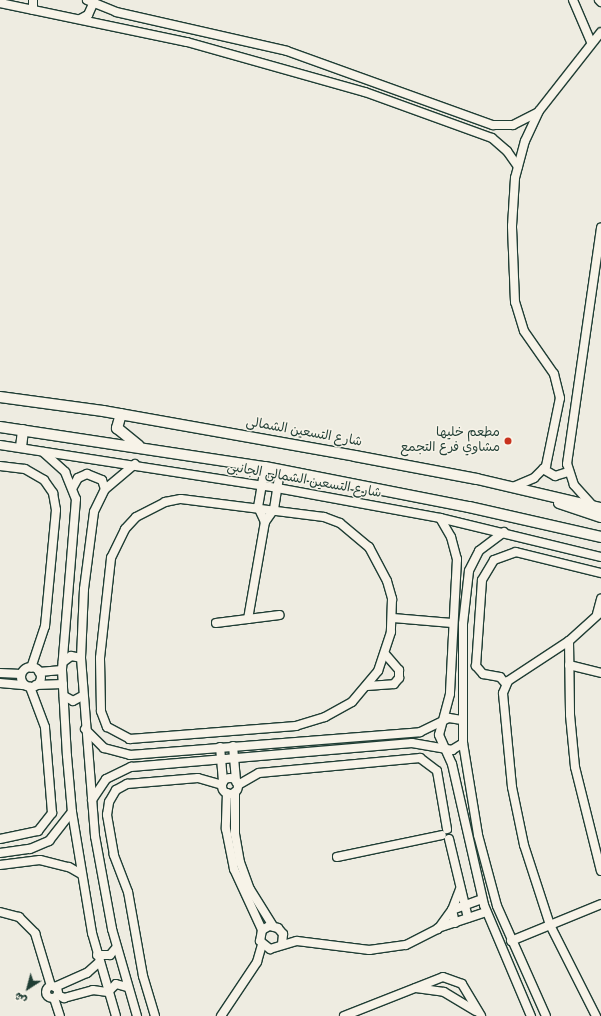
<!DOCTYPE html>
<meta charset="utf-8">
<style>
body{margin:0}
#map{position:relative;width:601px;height:1016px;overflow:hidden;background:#eeece1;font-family:"Indie Flower","Playpen Sans Arabic",sans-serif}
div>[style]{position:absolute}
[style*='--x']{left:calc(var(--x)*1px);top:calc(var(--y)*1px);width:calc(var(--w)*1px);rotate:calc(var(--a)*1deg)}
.roads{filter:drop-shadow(1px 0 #1f3d34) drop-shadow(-1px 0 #1f3d34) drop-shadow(0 1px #1f3d34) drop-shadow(0 -1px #1f3d34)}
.minor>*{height:8px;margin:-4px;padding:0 4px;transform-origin:4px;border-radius:4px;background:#f7f3e8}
.minor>.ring{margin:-4px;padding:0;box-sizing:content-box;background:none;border:8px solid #f7f3e8;border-radius:50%}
.major>*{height:10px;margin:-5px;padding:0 5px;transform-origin:5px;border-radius:5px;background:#f7f3e8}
.dots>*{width:11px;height:11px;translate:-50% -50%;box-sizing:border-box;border:2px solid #f7f3e8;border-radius:50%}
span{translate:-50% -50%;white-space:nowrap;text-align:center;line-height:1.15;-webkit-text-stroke:3px #f7f3e8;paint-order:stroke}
.street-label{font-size:13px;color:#1f3d34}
.poi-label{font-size:13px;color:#1f3d34}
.right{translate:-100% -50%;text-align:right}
.north{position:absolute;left:8px;top:968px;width:40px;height:40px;-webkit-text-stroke:3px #f7f3e8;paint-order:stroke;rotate:216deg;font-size:11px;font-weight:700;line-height:16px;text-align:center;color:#1f3d34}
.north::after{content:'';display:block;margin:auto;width:14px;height:18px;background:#1f3d34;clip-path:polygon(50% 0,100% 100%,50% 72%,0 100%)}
</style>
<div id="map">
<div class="roads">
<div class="minor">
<div style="--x:33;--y:0;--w:10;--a:90"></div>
<div style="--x:87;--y:0;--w:31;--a:22"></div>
<div style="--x:116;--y:12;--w:175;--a:12.8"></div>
<div style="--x:287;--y:51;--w:219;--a:19.8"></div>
<div style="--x:493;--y:125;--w:20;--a:0"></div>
<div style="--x:513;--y:125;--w:27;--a:-27"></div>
<div style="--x:573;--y:0;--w:46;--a:66.8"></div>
<div style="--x:599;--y:0;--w:3;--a:45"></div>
<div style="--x:0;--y:3;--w:191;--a:11.8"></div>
<div style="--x:187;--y:42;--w:185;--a:15.7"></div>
<div style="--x:365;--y:92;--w:135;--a:19.9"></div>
<div style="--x:492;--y:138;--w:20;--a:41"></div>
<div style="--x:507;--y:151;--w:19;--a:55"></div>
<div style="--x:80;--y:19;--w:9;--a:-27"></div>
<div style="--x:88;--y:15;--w:12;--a:-66"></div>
<div style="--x:0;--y:445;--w:280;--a:8.8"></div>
<div style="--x:277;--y:488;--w:166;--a:10.4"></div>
<div style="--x:440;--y:518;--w:166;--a:13.6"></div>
<div style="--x:43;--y:452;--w:30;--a:42"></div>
<div style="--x:65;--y:472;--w:29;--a:68"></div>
<div style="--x:76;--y:499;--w:172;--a:94.7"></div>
<div style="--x:62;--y:670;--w:86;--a:86.7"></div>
<div style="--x:67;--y:756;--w:56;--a:84.9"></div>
<div style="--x:72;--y:812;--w:123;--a:80.6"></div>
<div style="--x:92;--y:933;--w:86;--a:73.9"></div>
<div style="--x:135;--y:464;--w:39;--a:140"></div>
<div style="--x:105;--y:489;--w:25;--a:116"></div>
<div style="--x:94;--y:512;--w:78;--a:97.4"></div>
<div style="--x:84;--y:589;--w:69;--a:92.5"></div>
<div style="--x:81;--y:658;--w:179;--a:85.5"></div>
<div style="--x:95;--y:836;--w:95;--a:79.6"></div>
<div style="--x:112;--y:929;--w:91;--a:74"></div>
<div style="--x:0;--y:466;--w:25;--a:7"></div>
<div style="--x:25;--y:469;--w:22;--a:30"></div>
<div style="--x:44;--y:480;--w:16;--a:55"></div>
<div style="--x:53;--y:493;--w:17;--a:80"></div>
<div style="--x:56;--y:510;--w:117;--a:95.4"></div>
<div style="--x:45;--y:626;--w:44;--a:108.4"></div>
<div style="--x:543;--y:469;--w:14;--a:30"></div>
<div style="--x:555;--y:476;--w:14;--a:-17"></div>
<div style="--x:73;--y:487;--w:10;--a:-61"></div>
<div style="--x:78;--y:478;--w:10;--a:-24"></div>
<div style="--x:87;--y:474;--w:16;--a:22"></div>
<div style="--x:102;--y:480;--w:9;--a:72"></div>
<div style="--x:513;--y:487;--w:23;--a:-23"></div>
<div style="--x:534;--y:478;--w:17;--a:-45"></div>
<div style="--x:546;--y:466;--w:69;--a:-78.4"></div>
<div style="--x:560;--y:398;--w:25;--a:-104"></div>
<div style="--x:554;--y:374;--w:52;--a:-124.9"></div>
<div style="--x:524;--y:331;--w:30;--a:-107"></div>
<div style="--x:515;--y:302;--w:76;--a:-92.3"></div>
<div style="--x:512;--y:226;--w:48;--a:-86.4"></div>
<div style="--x:515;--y:178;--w:38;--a:-75"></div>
<div style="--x:525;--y:141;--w:33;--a:-65"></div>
<div style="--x:539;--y:111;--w:100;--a:-51.9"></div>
<div style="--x:181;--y:499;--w:144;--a:7.2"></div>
<div style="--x:324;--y:517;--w:17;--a:21"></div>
<div style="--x:340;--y:523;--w:38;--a:40"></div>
<div style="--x:369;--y:547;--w:38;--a:62"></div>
<div style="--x:387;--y:581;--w:19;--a:74"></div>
<div style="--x:392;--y:599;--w:33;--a:92"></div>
<div style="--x:391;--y:632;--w:41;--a:108.4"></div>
<div style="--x:378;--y:671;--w:40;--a:130"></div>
<div style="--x:352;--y:702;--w:31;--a:151"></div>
<div style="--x:325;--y:717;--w:30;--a:163"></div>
<div style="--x:296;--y:726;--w:167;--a:175.5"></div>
<div style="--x:130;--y:739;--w:26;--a:-152"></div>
<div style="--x:107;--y:727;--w:17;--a:-111"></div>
<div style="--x:101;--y:711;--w:53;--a:-91.1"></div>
<div style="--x:100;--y:658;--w:101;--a:-83.7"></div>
<div style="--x:111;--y:558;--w:32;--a:-64"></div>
<div style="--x:125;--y:529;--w:16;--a:-47"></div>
<div style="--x:136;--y:517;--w:33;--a:-27"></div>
<div style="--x:165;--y:502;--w:16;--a:-11"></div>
<div style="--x:592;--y:505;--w:27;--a:-132"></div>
<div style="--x:574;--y:485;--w:22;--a:-108"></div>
<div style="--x:567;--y:464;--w:239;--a:-81.8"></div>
<div style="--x:440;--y:518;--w:22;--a:60"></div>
<div style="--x:451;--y:537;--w:23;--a:75"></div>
<div style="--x:457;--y:559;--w:135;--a:93"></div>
<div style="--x:450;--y:694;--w:42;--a:105"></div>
<div style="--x:439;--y:735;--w:32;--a:66"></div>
<div style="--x:452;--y:764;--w:145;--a:77.2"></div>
<div style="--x:484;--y:905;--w:121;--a:67.1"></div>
<div style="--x:265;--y:522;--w:17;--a:-115"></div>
<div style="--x:258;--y:507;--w:41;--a:-80.1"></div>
<div style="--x:504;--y:532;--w:31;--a:143"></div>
<div style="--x:479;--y:551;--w:22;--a:117"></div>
<div style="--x:469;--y:571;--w:53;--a:96.5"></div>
<div style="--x:463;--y:624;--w:119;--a:90"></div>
<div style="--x:463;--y:743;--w:93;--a:80.7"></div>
<div style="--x:478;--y:835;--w:73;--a:75"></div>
<div style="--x:497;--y:906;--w:120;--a:66"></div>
<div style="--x:597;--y:614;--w:16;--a:-75"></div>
<div style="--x:393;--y:618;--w:59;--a:4.8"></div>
<div style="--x:248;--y:619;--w:98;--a:-80.1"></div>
<div style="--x:265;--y:522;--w:16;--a:-55"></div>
<div style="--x:274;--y:509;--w:39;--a:-81"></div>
<div style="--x:216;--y:623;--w:64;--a:-7.1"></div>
<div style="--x:569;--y:641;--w:74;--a:89.2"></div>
<div style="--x:570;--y:715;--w:52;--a:84.5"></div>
<div style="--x:575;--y:767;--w:107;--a:76"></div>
<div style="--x:63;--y:662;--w:10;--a:-37"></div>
<div style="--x:71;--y:656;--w:10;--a:11"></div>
<div style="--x:569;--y:665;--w:33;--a:14"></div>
<div class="ring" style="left:21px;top:667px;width:12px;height:12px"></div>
<div style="--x:39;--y:672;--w:23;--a:-5"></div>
<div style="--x:0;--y:673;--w:21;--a:3"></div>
<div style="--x:0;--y:683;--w:25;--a:5"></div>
<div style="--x:506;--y:684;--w:9;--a:-131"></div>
<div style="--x:500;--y:677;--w:17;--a:-170"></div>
<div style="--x:483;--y:674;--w:11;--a:-131"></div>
<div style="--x:476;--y:666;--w:86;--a:-86"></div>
<div style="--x:482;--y:580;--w:23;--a:-59"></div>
<div style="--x:494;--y:560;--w:23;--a:-20"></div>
<div style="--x:516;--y:552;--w:88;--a:13.9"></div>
<div style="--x:36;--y:685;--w:27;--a:-2"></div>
<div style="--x:367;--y:686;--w:27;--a:-4"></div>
<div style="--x:394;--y:684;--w:8;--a:-50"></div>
<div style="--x:399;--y:678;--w:8;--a:-90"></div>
<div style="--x:399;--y:670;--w:20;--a:-131"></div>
<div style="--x:64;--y:696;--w:10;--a:29"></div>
<div style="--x:73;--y:701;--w:10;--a:-29"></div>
<div style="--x:85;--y:729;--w:27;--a:45"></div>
<div style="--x:104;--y:748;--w:27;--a:15"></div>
<div style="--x:130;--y:755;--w:291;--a:-4.5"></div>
<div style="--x:420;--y:732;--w:32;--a:-26"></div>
<div style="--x:449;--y:718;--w:13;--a:9"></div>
<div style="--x:233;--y:746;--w:36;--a:85"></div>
<div style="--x:220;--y:747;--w:35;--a:85"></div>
<div class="ring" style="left:222px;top:778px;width:8px;height:8px"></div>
<div style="--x:238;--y:785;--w:24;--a:-30"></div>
<div style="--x:259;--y:773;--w:162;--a:-5.3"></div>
<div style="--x:420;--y:758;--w:21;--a:37"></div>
<div style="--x:437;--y:771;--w:59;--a:80.2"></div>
<div style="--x:235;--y:792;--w:42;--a:90"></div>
<div style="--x:235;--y:834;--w:28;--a:80"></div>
<div style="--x:240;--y:862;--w:29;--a:70"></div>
<div style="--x:250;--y:889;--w:44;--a:58.1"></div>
<div style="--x:227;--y:793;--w:36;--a:92"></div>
<div style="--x:226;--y:829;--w:41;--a:78.7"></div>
<div style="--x:234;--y:869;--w:67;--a:65.3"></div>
<div style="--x:92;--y:800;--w:25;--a:-56"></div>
<div style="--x:106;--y:779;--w:28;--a:-26"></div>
<div style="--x:131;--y:767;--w:282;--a:-4.9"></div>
<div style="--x:412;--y:743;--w:41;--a:9.9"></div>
<div style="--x:452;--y:750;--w:13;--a:-32"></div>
<div style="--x:0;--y:839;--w:39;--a:-12"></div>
<div style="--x:38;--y:831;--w:23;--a:-52"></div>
<div style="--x:52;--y:813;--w:86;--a:-94.7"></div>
<div style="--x:45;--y:727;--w:43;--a:-110.6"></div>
<div style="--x:449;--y:839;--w:81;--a:76.5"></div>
<div style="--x:0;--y:853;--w:30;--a:-8"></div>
<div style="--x:30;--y:849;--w:21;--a:-23"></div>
<div style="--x:49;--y:841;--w:37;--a:-52"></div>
<div style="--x:337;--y:857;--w:107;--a:-11.8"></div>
<div style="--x:0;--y:865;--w:40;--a:-7.1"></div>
<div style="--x:40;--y:860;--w:30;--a:14"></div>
<div style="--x:69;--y:867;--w:14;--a:30"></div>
<div style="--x:0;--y:912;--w:20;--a:15"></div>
<div style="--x:19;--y:917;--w:23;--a:45"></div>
<div style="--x:35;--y:933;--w:55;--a:73.2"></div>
<div style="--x:455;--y:923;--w:13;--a:-103"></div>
<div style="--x:452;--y:910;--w:32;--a:-20"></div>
<div style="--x:438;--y:928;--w:51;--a:-18.4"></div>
<div style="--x:511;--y:941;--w:97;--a:-22.3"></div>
<div style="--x:282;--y:944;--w:10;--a:-84"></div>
<div style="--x:283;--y:934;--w:8;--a:-130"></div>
<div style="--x:278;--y:928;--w:9;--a:-167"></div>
<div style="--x:269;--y:926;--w:8;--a:150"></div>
<div style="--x:262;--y:930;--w:11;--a:100"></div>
<div style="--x:260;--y:941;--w:13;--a:39"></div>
<div style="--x:270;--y:949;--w:28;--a:-17"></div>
<div style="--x:297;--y:941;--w:73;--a:7.1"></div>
<div style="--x:369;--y:950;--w:37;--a:-8"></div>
<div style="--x:406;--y:945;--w:36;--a:-27"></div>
<div style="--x:438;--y:929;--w:24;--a:-54"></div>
<div style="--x:452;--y:910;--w:22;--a:-69"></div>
<div style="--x:97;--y:955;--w:13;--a:0"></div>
<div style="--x:110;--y:955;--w:9;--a:-49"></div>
<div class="ring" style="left:46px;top:986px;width:4px;height:4px"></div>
<div style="--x:55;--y:987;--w:35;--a:-24"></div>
<div style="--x:87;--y:973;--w:15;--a:-42"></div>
<div style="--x:416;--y:988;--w:28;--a:8"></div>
<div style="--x:444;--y:992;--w:37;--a:31"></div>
<div style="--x:58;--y:995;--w:7;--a:27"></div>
<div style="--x:64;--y:998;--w:30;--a:-15"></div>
<div style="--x:93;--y:990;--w:15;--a:8"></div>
<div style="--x:108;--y:992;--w:11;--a:-45"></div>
<div style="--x:116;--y:984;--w:11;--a:15"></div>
<div style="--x:54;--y:998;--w:19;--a:72"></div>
<div style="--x:155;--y:1016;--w:42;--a:-106.7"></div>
<div style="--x:143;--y:976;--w:85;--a:-100.1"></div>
<div style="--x:128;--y:892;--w:40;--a:-111"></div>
<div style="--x:114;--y:855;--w:41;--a:-99.9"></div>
<div style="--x:107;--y:815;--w:13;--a:-81"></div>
<div style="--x:109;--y:802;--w:14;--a:-60"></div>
<div style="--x:116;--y:790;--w:13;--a:-29"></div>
<div style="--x:127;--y:784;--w:71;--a:-4.8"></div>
<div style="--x:198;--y:778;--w:25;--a:16"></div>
<div style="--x:221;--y:1016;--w:65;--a:-56.3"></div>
<div style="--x:257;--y:962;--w:19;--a:-74"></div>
<div style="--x:344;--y:1016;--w:106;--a:-21.5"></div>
<div style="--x:443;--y:977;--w:20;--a:20"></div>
<div style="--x:462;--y:984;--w:37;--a:59"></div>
<div style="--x:596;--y:1016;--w:102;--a:-116.8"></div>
<div style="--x:550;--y:925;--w:84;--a:-108"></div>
<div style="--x:524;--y:845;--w:59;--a:-101.7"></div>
<div style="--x:512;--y:787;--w:94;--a:-95.5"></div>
<div style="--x:503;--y:693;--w:13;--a:-67"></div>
<div style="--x:508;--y:681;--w:73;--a:-33.3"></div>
<div style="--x:569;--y:641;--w:43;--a:-42.2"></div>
</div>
<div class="major">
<div style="--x:0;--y:397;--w:104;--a:7.7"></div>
<div style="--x:103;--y:411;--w:256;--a:10.1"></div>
<div style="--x:355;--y:456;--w:124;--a:10.7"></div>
<div style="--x:477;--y:479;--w:127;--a:13.2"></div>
<div style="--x:121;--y:414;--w:15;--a:106"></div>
<div style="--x:117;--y:428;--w:28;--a:39"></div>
<div style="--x:0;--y:427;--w:268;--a:8.6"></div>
<div style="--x:265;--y:467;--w:208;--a:11.1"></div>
<div style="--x:469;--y:507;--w:135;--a:12.8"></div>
<div style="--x:21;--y:447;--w:17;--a:-83"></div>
<div style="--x:559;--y:503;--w:44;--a:18.4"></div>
</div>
</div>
<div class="dots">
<div style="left:508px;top:441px;background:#c8321e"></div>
</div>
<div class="street-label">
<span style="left:304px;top:433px;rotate:10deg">شارع التسعين الشمالى</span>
<span style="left:304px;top:481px;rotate:10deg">شارع التسعين الشمالى الجانبى</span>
</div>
<div class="poi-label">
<span class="right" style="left:500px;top:441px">مطعم خليها<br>مشاوي فرع التجمع</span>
</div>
<div class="north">ش</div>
</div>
